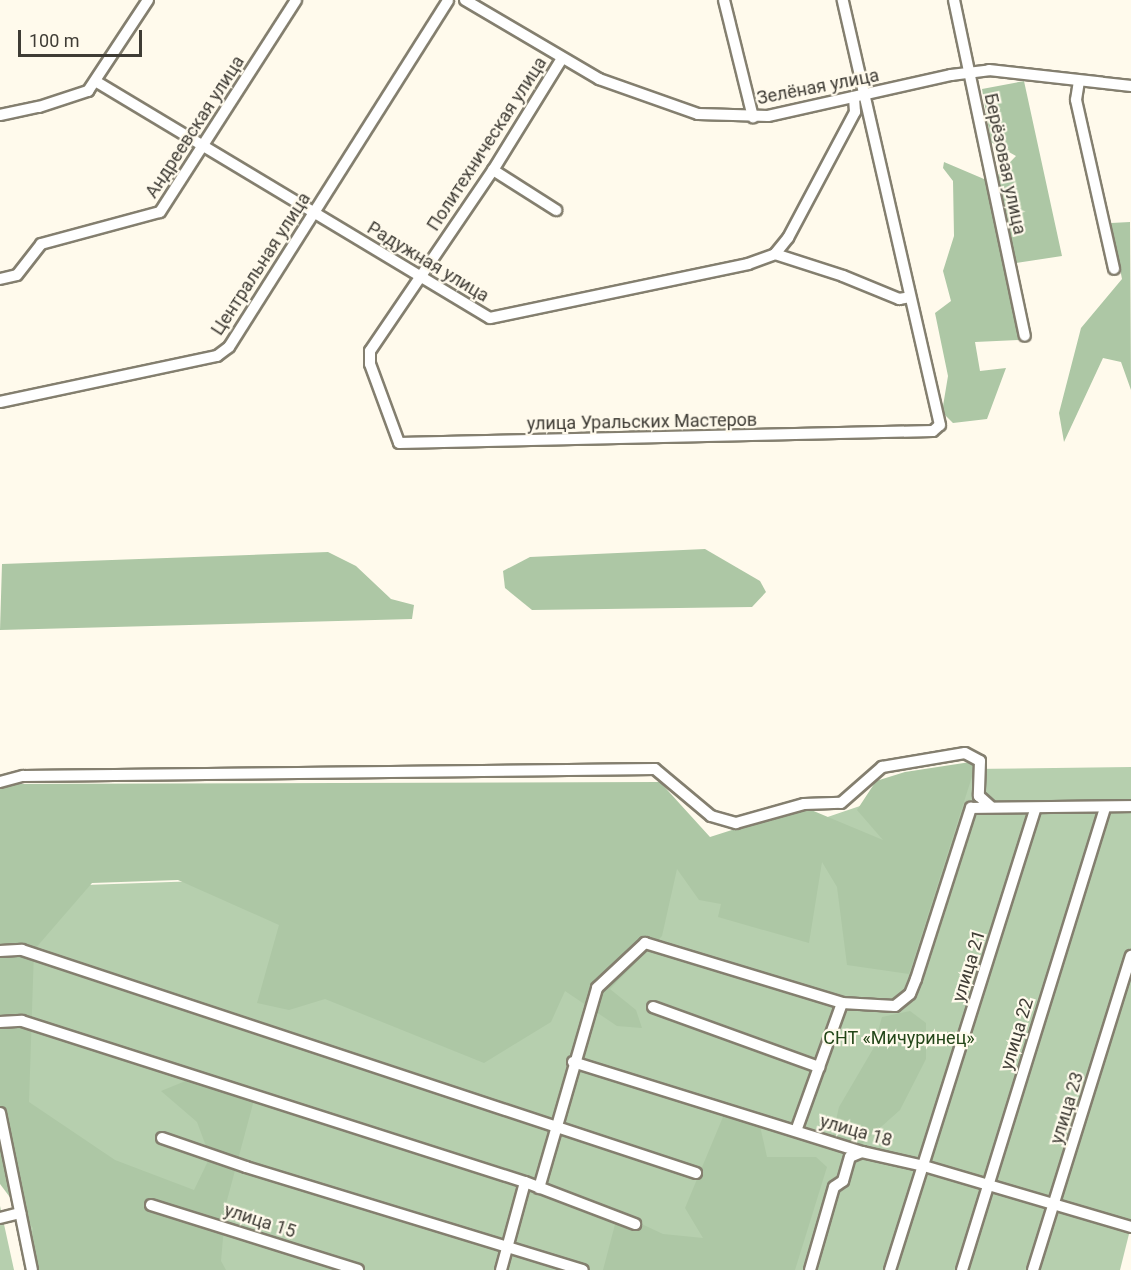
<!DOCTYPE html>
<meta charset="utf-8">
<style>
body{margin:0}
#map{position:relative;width:1131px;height:1270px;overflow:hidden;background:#fffaec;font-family:Roboto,sans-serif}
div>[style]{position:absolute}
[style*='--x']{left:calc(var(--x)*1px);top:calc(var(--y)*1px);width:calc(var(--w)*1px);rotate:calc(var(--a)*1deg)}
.green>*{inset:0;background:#b6cfae}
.forest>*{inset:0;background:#adc7a5}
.roads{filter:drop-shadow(2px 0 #847f6f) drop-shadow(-2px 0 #847f6f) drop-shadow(0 2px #847f6f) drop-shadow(0 -2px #847f6f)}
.minor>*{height:10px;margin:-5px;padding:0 5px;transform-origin:5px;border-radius:5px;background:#fff}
span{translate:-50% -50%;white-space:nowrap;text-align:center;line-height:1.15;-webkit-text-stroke:4.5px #fffaec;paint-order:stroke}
.street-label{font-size:18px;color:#3f3c35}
.park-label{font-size:18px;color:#234618}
.scale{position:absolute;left:18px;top:30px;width:124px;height:27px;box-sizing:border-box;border:3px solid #3f3c35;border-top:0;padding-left:8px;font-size:18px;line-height:21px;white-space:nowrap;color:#3f3c35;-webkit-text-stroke:4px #fffaec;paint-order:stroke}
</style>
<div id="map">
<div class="green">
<div style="clip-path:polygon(1131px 767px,1131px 1226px,1120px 1270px,40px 1270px,12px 1156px,0 888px,599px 867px,677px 868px,969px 769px)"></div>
<div style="clip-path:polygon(0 1206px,14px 1270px,0 1270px)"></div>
</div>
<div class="forest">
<div style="clip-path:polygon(1024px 81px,1062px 256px,1003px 265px,1019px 340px,975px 342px,980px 371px,1006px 368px,987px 419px,953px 423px,942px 412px,948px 376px,935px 313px,951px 301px,943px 271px,954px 236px,953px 181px,943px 168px,944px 162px,991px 182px,1016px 156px,991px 142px,982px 89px)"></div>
<div style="clip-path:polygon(1130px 222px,1131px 390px,1121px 362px,1103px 358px,1064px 442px,1059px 413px,1081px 328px,1122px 279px,1111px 223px)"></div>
<div style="clip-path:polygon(705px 549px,760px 581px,766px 592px,752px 607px,532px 610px,505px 588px,503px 571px,530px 557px)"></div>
<div style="clip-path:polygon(328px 552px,356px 566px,391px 599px,414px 605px,412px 619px,0 630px,2px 564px)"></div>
<div style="clip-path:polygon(977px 761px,909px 974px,847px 965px,837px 887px,822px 862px,809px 943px,718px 917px,721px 904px,699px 900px,677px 869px,662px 936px,610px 989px,636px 1010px,642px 1028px,617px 1026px,565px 991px,551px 1022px,484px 1063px,325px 999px,289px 1010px,257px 1003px,279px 925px,178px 880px,92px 883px,34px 950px,29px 1102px,115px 1160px,194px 1190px,210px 1157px,197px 1122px,161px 1091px,188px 1080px,254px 1100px,226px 1204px,221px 1261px,226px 1270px,30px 1270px,33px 1228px,0 1184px,0 784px,660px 782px,710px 837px,804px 807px,883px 840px,857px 810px,876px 781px,905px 772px)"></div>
<div style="clip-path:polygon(910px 1011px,926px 1023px,926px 1059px,900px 1110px,854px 1151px,831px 1142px,839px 1107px,873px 1049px,882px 1017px)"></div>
<div style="clip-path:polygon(725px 1112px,760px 1126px,767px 1157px,816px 1157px,827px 1167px,795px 1270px,603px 1270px,618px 1213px,663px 1234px,703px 1238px,685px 1208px)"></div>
</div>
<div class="roads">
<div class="minor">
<div style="--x:465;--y:0;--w:156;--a:30.5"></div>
<div style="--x:599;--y:79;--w:105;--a:19.5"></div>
<div style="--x:698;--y:114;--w:70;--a:1.6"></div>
<div style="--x:768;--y:116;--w:188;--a:-12.6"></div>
<div style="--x:951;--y:75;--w:38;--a:-7"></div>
<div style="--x:989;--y:70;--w:143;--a:6.4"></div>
<div style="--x:724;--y:0;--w:121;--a:76.1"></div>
<div style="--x:954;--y:0;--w:343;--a:78.1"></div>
<div style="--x:561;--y:60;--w:129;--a:121.7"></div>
<div style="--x:493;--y:170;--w:219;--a:124.2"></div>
<div style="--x:370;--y:351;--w:13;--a:90"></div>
<div style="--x:370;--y:364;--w:84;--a:69.8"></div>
<div style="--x:399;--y:443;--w:534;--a:-1.29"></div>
<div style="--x:933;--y:431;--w:9;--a:-41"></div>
<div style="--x:940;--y:425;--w:436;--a:-102.9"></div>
<div style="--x:1079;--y:81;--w:19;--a:99"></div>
<div style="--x:1076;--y:100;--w:173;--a:77.3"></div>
<div style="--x:97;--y:82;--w:458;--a:31"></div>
<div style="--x:490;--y:318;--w:264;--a:-11.8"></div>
<div style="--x:748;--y:264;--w:29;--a:-20"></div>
<div style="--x:775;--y:254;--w:21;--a:-51"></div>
<div style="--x:788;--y:238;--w:143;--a:-62"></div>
<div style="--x:855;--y:112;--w:15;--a:-94"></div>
<div style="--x:0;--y:115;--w:40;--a:-12"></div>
<div style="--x:39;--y:107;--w:52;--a:-18.1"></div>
<div style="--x:88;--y:91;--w:109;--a:-56.6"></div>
<div style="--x:493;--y:170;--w:75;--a:32.4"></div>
<div style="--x:775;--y:254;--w:71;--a:17.9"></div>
<div style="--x:843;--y:276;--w:61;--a:22.3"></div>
<div style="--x:899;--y:299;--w:11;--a:-10"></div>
<div style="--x:0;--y:279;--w:17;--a:-13"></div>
<div style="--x:17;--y:275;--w:39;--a:-52"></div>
<div style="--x:41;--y:244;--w:123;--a:-15.1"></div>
<div style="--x:160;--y:212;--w:252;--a:-57.3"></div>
<div style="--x:0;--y:402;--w:222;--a:-12"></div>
<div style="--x:217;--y:356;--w:15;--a:-37"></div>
<div style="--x:229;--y:347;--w:410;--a:-57.7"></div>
<div style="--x:0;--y:782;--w:24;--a:-15"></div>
<div style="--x:23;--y:776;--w:632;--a:-0.63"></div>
<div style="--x:655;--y:769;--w:73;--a:40"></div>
<div style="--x:711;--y:816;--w:26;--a:16"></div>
<div style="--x:736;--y:823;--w:71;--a:-15.6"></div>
<div style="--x:804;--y:804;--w:37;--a:-2"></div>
<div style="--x:841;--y:803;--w:55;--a:-41.3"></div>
<div style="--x:882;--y:767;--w:84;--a:-9.6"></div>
<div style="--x:965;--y:753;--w:17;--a:28"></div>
<div style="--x:980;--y:761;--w:35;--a:92"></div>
<div style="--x:979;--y:796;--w:15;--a:42"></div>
<div style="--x:0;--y:951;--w:22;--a:-3"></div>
<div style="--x:22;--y:950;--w:710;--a:18.31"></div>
<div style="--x:653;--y:1007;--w:177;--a:19.9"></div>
<div style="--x:0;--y:1022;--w:22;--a:-3"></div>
<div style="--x:22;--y:1021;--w:528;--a:17.75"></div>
<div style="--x:525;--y:1182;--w:118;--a:20.9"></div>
<div style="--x:573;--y:1062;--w:303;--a:17.3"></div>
<div style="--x:862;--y:1152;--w:64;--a:12.7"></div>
<div style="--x:924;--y:1166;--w:216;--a:16.4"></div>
<div style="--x:0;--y:1113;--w:160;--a:78.5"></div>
<div style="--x:796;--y:1131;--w:136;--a:-70.2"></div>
<div style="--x:162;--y:1138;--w:89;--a:19"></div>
<div style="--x:246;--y:1167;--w:352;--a:17"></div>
<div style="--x:539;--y:1188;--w:208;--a:-73.8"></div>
<div style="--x:597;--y:988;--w:66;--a:-43.2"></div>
<div style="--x:645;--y:943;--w:206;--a:16.9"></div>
<div style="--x:842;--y:1003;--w:53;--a:3.2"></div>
<div style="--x:895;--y:1006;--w:19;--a:-39"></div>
<div style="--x:910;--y:994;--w:16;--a:-68"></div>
<div style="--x:916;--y:979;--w:180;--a:-72.2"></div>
<div style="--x:971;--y:808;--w:160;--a:-0.7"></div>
<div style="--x:151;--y:1205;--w:217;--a:17.4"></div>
<div style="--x:0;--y:1218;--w:21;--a:-14"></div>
<div style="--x:501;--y:1270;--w:91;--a:-74.7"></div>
<div style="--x:810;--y:1270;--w:86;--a:-73.9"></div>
<div style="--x:834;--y:1187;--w:11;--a:-34"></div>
<div style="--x:843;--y:1181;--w:25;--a:-74"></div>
<div style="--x:850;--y:1157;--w:13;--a:-23"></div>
<div style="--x:890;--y:1270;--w:483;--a:-72.5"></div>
<div style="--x:962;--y:1270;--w:484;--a:-72.8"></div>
<div style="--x:1033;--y:1270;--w:329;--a:-72.7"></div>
</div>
</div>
<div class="street-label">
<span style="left:818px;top:87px;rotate:-11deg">Зелёная улица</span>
<span style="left:195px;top:127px;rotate:-57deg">Андреевская улица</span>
<span style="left:487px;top:144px;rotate:-57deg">Политехническая улица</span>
<span style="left:1005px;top:164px;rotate:78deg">Берёзовая улица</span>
<span style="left:428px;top:262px;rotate:31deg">Радужная улица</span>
<span style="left:261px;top:264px;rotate:-57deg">Центральная улица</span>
<span style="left:642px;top:422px;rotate:-1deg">улица Уральских Мастеров</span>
<span style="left:969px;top:966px;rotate:-73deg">улица 21</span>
<span style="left:1017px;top:1034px;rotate:-73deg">улица 22</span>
<span style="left:1067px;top:1108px;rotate:-73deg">улица 23</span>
<span style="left:856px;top:1131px;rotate:16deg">улица 18</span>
<span style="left:260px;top:1221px;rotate:18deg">улица 15</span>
</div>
<div class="park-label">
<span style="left:899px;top:1038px">СНТ «Мичуринец»</span>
</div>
<div class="scale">100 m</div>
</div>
